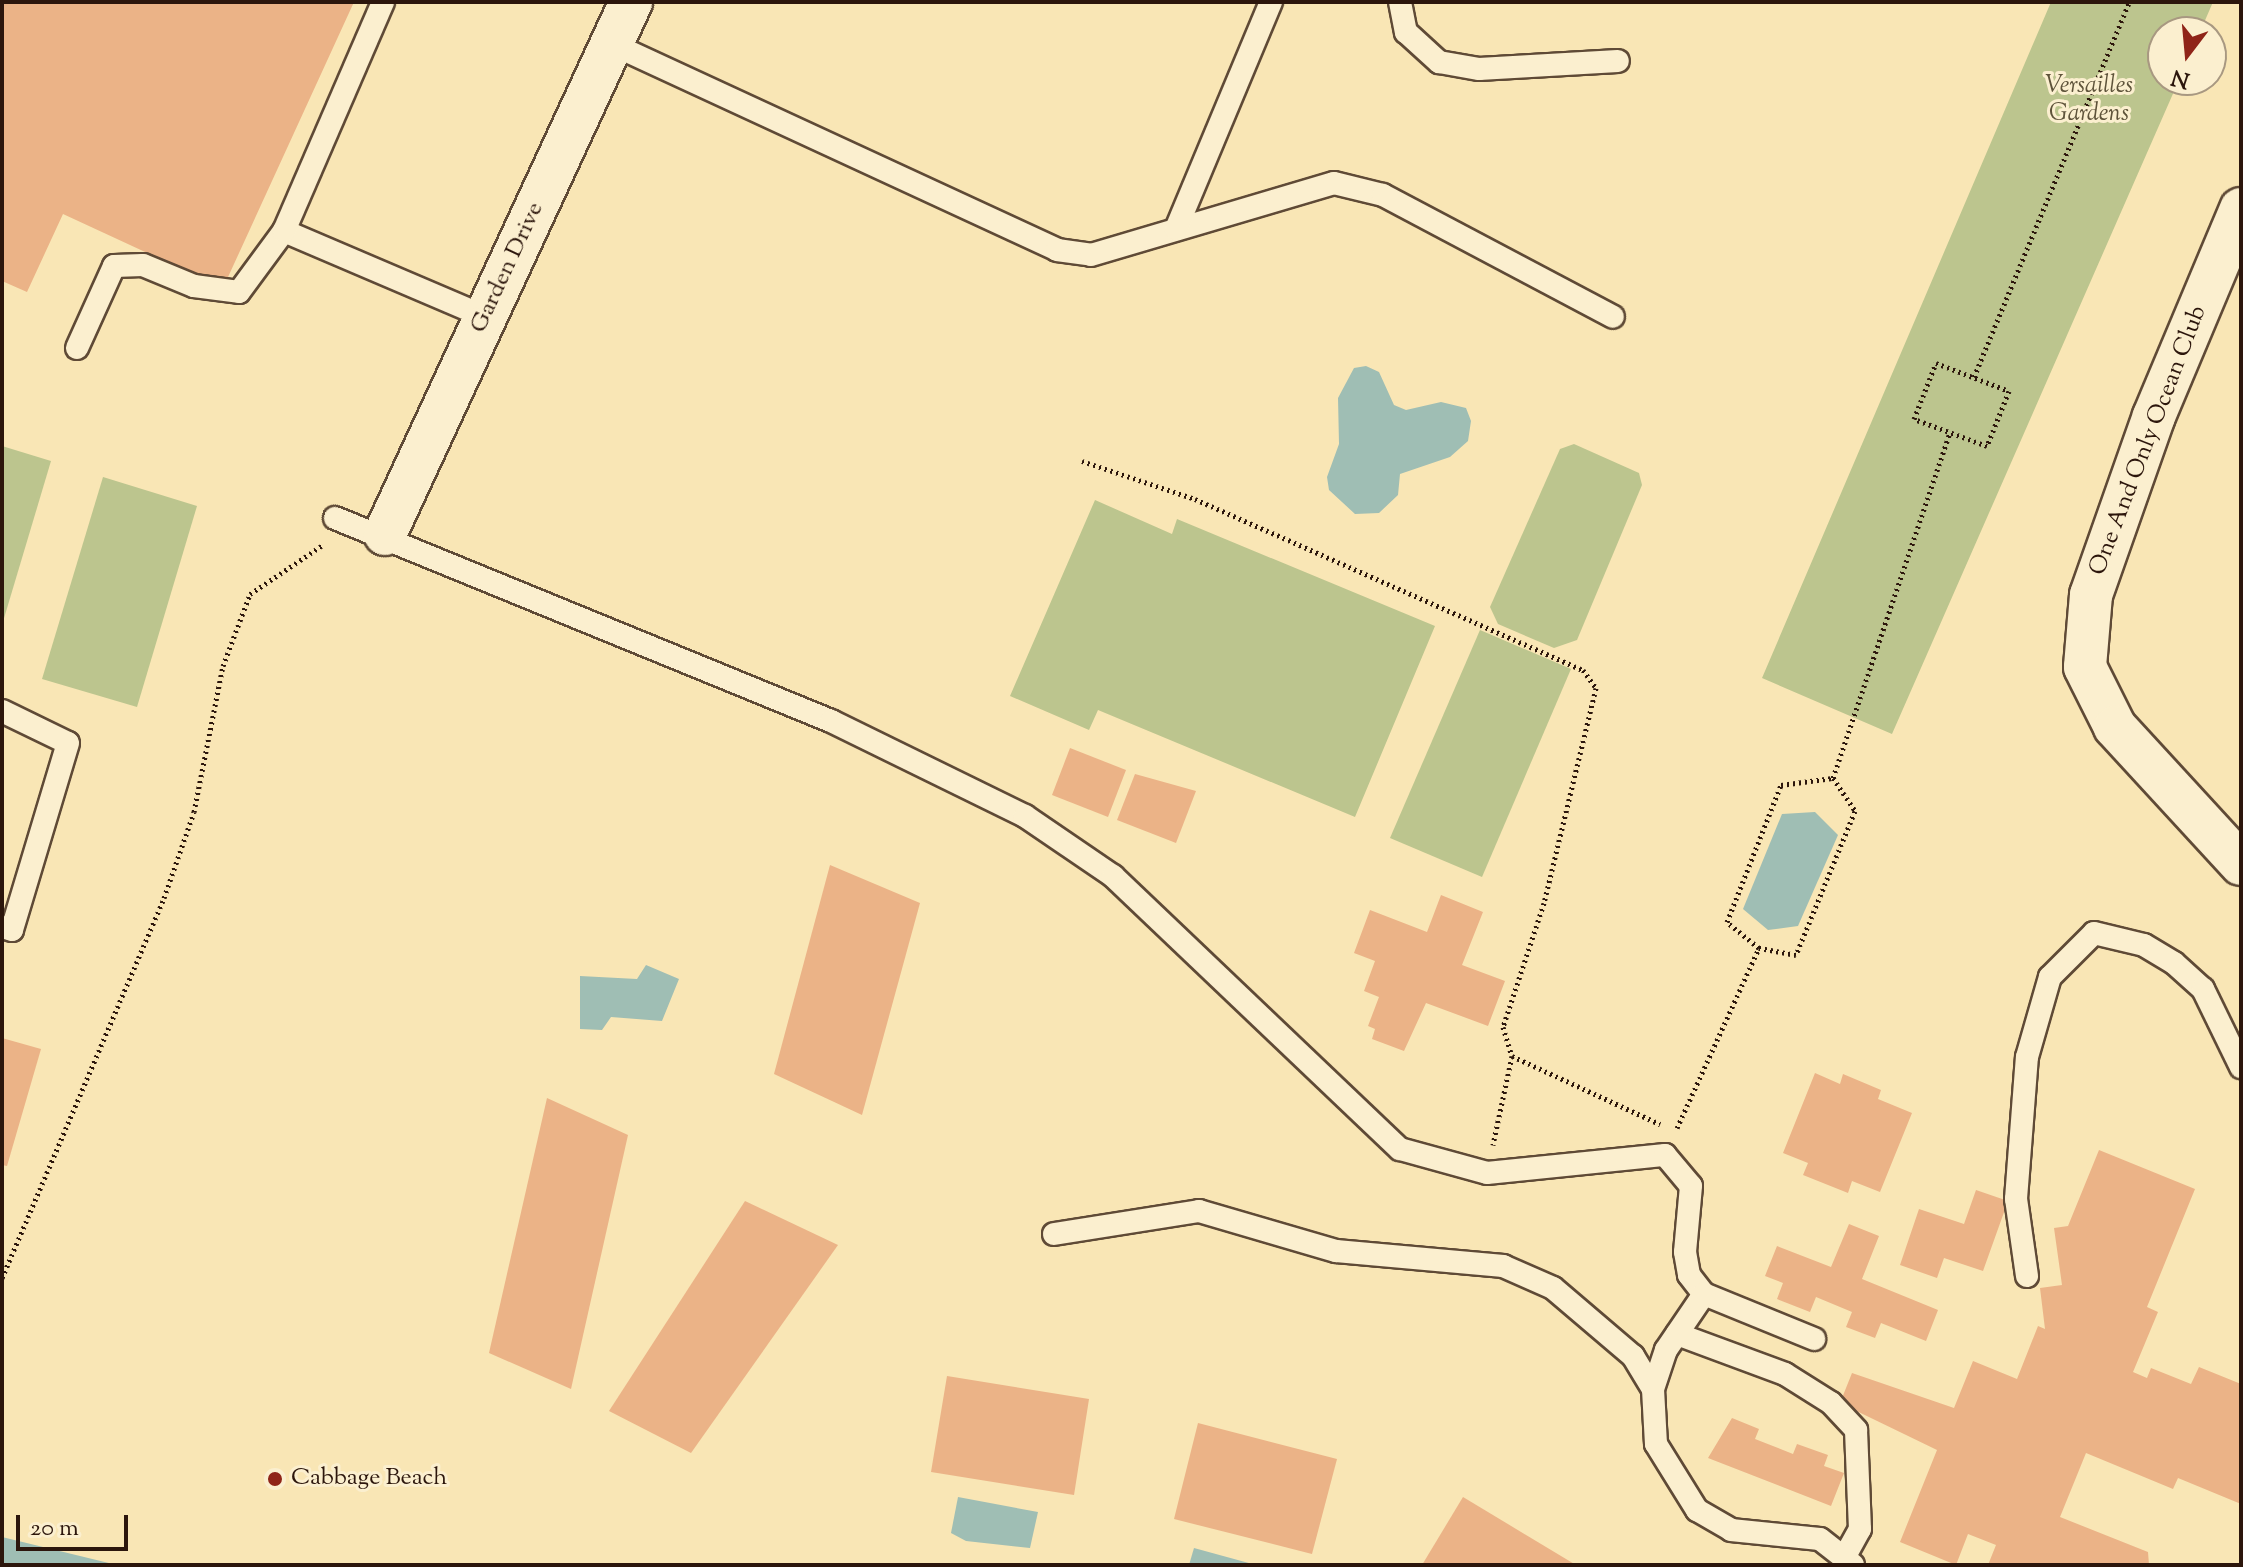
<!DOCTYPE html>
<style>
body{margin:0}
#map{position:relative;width:2243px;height:1567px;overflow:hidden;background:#f9e6b5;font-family:"Sorts Mill Goudy",serif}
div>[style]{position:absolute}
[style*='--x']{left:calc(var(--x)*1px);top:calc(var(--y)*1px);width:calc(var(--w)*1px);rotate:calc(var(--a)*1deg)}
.green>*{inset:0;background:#bcc58e}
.water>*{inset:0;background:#9fbeb4}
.building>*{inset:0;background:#ebb387}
.path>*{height:5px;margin-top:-2.5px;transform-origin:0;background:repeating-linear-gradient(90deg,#2c160c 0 2px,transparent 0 6px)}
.roads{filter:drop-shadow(2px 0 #5f4a36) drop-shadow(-2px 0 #5f4a36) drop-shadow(0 2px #5f4a36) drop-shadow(0 -2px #5f4a36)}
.lane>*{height:22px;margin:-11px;padding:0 11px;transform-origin:11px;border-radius:11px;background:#fbefcf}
.street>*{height:42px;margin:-21px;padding:0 21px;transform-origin:21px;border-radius:21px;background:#fbefcf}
.dots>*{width:22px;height:22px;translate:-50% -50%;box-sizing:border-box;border:4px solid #fbefcf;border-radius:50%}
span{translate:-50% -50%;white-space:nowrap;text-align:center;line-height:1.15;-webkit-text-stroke:6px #fbefcf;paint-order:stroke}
.park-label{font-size:24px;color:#5e533a;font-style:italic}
.street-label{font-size:24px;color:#2c160c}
.poi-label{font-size:24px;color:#2c160c}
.left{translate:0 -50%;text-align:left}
.frame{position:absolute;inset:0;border:4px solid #2c160c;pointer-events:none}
.north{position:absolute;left:2147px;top:16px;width:80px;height:80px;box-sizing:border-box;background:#fbefcf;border:2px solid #a89881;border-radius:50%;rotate:196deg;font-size:22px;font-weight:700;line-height:32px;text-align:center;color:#2c160c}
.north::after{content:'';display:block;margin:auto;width:28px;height:36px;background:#8f2418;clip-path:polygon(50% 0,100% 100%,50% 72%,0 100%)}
.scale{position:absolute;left:16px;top:1515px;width:112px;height:36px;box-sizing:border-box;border:4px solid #2c160c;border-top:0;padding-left:10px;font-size:24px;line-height:28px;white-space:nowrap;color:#2c160c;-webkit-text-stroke:6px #fbefcf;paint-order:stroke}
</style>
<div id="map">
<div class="green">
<div style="clip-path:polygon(2051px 2px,2213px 2px,2200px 32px,2163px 32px,2163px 80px,2179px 80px,1892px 734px,1762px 678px)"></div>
<div style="clip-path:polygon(1574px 444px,1639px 473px,1642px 485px,1577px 640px,1554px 648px,1498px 624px,1490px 607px,1560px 449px)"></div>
<div style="clip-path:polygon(2px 446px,51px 461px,2px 625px)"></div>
<div style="clip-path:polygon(103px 477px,197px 506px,137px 707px,42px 679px)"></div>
<div style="clip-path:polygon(1095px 500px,1172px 534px,1177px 519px,1435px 626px,1355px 817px,1098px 710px,1089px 730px,1010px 696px)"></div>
<div style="clip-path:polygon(1480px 630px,1571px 669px,1482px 877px,1390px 838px)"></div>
</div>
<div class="water">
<div style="clip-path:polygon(1366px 366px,1379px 372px,1394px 405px,1406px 410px,1441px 402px,1466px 408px,1471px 421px,1468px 441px,1450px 457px,1400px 474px,1398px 495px,1379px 513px,1355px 514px,1329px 490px,1327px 477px,1339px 444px,1338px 398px,1354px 368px)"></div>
<div style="clip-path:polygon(1815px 812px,1838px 835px,1798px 926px,1768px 930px,1743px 909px,1782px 814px)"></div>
<div style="clip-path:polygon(646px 965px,679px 979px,662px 1021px,611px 1017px,602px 1030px,580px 1029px,580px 976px,637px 979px)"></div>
<div style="clip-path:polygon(958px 1497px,1038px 1512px,1030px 1548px,966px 1541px,951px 1533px)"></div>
<div style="clip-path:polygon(2px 1537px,117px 1565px,2px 1565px)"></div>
<div style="clip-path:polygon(1194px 1548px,1256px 1565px,1189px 1565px)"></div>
</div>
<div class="building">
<div style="clip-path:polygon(2px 2px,354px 2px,223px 288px,63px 214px,27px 292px,2px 281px)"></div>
<div style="clip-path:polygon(1070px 748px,1126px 770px,1108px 817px,1052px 795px)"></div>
<div style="clip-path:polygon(1135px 774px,1196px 791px,1176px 843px,1117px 820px)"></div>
<div style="clip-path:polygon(830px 865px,920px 903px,862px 1115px,774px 1074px)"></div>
<div style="clip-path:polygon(1441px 895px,1483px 912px,1462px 965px,1505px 981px,1488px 1026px,1426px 1003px,1404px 1051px,1372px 1039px,1375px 1029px,1368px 1026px,1379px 997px,1364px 991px,1375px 961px,1354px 953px,1370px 910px,1427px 932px)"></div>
<div style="clip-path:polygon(2px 1038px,41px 1049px,7px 1166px,2px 1165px)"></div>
<div style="clip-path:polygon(1815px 1073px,1840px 1084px,1843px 1074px,1881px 1090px,1878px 1099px,1912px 1113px,1880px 1192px,1852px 1181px,1848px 1193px,1803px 1175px,1808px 1163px,1783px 1153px)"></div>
<div style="clip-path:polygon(547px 1098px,628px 1135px,571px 1389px,489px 1353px)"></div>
<div style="clip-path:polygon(2099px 1150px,2195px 1189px,2147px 1307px,2158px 1312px,2133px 1372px,2147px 1378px,2151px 1368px,2191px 1384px,2199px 1367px,2241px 1384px,2241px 1504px,2178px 1478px,2173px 1489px,2086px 1453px,2060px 1517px,2148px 1552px,2149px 1565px,1988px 1565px,1996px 1545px,1968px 1534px,1956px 1565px,1900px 1542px,1937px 1450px,1840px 1403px,1852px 1373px,1954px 1408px,1973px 1361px,2017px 1379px,2038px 1326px,2045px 1329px,2040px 1288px,2062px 1285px,2054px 1228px,2068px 1226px)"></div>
<div style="clip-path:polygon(1976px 1190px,2008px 1201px,1983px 1271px,1944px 1258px,1937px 1278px,1900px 1265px,1919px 1209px,1964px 1224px)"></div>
<div style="clip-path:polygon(745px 1201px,838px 1245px,691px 1453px,609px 1411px)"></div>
<div style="clip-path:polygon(1849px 1224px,1879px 1236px,1862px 1279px,1938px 1310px,1926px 1341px,1881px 1323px,1875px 1338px,1846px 1327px,1852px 1312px,1816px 1297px,1810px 1312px,1777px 1299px,1783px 1283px,1765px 1276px,1777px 1246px,1831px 1267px)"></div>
<div style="clip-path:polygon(947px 1376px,1089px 1399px,1074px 1495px,931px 1472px)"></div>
<div style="clip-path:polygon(1732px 1418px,1759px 1429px,1755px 1439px,1793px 1454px,1797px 1444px,1828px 1455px,1824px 1466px,1844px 1473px,1831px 1506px,1708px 1458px)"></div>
<div style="clip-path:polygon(1198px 1423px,1337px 1459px,1312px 1554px,1174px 1519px)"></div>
<div style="clip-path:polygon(1463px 1497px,1576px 1565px,1422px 1565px)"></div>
</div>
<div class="path">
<div style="--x:1936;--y:363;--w:78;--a:21"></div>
<div style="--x:2009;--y:391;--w:59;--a:111.8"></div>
<div style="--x:1987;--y:446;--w:78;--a:-159.7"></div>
<div style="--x:1914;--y:419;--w:60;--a:-68.6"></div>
<div style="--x:1974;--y:377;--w:406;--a:-67.5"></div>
<div style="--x:1082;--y:461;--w:119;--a:18.6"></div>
<div style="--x:1195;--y:499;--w:424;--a:23.8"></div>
<div style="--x:1583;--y:670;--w:22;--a:54"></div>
<div style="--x:1596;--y:688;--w:221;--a:103.6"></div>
<div style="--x:1544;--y:903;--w:131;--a:108.3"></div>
<div style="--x:1503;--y:1027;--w:30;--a:73"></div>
<div style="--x:1512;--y:1056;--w:91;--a:102.1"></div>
<div style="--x:1833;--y:778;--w:40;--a:56"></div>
<div style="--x:1855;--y:811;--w:156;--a:112.3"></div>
<div style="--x:1796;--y:955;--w:38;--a:-169"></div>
<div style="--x:1759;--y:948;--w:41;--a:-140.9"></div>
<div style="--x:1727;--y:922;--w:147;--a:-68.5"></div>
<div style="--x:1781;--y:785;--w:52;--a:-7.7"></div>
<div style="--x:1833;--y:778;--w:365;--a:-71.3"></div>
<div style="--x:1512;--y:1056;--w:163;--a:24.7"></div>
<div style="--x:1677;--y:1128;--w:198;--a:-65.5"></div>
<div style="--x:2;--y:1278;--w:413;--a:-66.9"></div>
<div style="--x:164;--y:898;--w:91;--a:-70.8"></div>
<div style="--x:194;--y:812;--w:149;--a:-78.8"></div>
<div style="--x:223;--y:666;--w:77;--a:-69.4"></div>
<div style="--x:250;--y:594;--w:89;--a:-34"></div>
</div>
<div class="roads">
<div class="lane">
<div style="--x:1400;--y:2;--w:31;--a:79"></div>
<div style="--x:1406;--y:32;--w:45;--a:42.3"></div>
<div style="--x:1439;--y:62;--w:41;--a:9.9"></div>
<div style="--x:1479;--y:69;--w:139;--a:-3.3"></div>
<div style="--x:612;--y:44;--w:490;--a:24.8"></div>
<div style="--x:1057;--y:250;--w:34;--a:8"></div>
<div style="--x:1091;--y:255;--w:253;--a:-16.5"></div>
<div style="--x:1334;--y:183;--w:50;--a:13.8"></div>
<div style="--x:1383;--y:195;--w:260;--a:27.9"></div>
<div style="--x:1176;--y:229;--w:246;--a:-67.3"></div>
<div style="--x:284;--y:231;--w:220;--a:23.1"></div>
<div style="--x:77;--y:348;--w:90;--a:-65.7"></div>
<div style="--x:114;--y:266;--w:29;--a:-2"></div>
<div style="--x:143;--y:265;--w:55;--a:22.4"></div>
<div style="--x:194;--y:286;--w:45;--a:7.6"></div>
<div style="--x:239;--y:292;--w:76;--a:-53.6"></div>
<div style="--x:284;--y:231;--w:249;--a:-66.6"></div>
<div style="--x:335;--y:518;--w:536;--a:22.26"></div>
<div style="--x:831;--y:721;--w:216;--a:26.1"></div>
<div style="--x:1025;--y:816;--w:107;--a:34.3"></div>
<div style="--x:1113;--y:876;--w:396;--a:43.6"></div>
<div style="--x:1400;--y:1149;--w:90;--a:15.4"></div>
<div style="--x:1487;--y:1173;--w:179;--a:-5.8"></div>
<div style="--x:1665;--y:1155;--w:40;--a:50"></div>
<div style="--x:1691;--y:1186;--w:66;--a:95.2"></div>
<div style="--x:1685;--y:1252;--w:23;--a:80"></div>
<div style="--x:1689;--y:1275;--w:24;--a:52"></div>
<div style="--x:1704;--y:1294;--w:119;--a:22.2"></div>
<div style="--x:2;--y:711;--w:73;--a:25.9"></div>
<div style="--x:68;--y:743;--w:195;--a:106.7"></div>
<div style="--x:12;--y:930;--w:10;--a:-163"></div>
<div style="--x:1054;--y:1234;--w:147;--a:-9"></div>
<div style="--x:1199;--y:1211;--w:143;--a:16.3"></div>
<div style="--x:1336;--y:1251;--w:168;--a:5.1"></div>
<div style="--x:1503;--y:1266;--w:55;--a:23.7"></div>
<div style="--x:1553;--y:1288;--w:105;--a:40.4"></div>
<div style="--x:1633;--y:1356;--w:39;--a:59"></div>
<div style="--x:1653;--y:1389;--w:55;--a:86.9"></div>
<div style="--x:1656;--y:1444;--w:78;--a:58.2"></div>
<div style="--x:1697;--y:1510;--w:39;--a:30"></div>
<div style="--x:1731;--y:1530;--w:89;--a:5.8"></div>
<div style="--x:1820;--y:1539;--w:42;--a:38.2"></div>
<div style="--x:2027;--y:1276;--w:78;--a:-98.1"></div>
<div style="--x:2016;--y:1199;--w:142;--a:-85.6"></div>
<div style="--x:2027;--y:1057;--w:83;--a:-74"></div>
<div style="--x:2050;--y:977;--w:62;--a:-45"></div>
<div style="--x:2094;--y:933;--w:51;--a:13.5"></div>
<div style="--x:2144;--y:945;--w:35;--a:31"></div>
<div style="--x:2174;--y:963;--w:39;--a:42"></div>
<div style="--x:2203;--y:989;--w:87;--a:64"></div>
<div style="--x:1677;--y:1334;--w:115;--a:20.3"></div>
<div style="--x:1785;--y:1374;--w:54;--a:32.2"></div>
<div style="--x:1831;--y:1403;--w:37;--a:47"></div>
<div style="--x:1856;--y:1430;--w:99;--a:87.7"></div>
<div style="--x:1860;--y:1529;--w:31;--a:119"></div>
<div style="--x:1653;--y:1389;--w:41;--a:-71.6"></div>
<div style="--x:1666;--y:1350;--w:68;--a:-55.8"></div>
</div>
<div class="street">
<div style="--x:2241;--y:209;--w:225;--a:112.8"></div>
<div style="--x:2154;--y:416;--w:190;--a:109.4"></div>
<div style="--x:2091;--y:595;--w:72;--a:94.8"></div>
<div style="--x:2085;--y:667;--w:67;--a:63.4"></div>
<div style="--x:2115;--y:727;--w:186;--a:47.4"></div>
<div style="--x:385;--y:534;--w:586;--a:-65.18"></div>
</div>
</div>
<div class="dots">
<div style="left:275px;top:1479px;background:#8f2418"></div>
</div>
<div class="park-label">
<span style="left:2089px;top:101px">Versailles<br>Gardens</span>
</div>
<div class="street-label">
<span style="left:508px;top:268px;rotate:-65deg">Garden Drive</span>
<span style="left:2149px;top:441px;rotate:-69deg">One And Only Ocean Club</span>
</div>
<div class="poi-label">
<span class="left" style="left:291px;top:1479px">Cabbage Beach</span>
</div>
<div class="frame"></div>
<div class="north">N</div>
<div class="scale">20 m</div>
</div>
